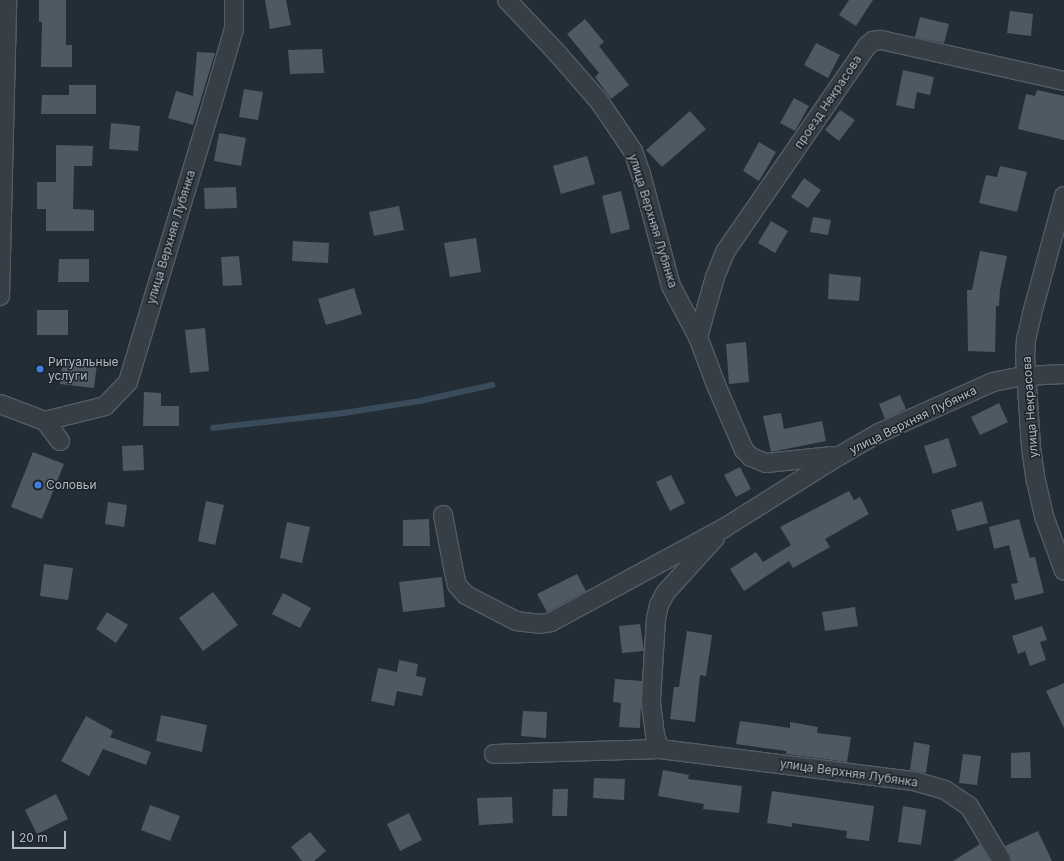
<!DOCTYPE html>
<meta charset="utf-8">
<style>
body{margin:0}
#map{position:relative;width:1064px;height:861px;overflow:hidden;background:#232d35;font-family:Inter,sans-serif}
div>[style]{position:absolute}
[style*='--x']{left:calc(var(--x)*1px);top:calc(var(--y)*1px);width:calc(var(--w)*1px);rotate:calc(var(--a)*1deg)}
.stream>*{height:5.5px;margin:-2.75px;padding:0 2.75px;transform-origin:2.75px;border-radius:2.75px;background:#3a4c5c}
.building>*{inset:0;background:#4f5964}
.roads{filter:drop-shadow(1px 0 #545c64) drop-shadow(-1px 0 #545c64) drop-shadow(0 1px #545c64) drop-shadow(0 -1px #545c64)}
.minor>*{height:18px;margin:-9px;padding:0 9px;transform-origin:9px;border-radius:9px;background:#363e46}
.dots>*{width:11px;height:11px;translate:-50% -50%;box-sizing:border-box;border:2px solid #1c232a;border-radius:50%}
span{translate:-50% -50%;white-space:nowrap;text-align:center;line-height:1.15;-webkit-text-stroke:3px #1c232a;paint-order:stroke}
.street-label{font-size:12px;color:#b1b9c2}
.poi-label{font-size:12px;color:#b1b9c2}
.left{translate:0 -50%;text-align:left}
.scale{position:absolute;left:12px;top:831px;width:54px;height:18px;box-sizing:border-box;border:2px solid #b1b9c2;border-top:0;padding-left:5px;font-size:12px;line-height:14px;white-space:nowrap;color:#b1b9c2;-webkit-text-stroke:3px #1c232a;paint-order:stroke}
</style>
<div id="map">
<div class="stream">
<div style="--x:213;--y:428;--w:132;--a:-6.5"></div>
<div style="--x:344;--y:413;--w:77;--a:-9"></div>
<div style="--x:420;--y:401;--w:74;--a:-12.5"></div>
</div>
<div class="building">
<div style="clip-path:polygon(39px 0,66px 0,66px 45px,72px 45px,72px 67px,41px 67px,42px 22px,39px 22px)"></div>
<div style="clip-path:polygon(265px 0,286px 0,291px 25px,270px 29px)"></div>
<div style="clip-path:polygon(849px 0,873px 0,856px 26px,839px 15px)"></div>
<div style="clip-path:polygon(1010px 11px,1033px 14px,1031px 36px,1007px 33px)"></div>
<div style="clip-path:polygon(920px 17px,949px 24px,944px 43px,915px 37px)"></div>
<div style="clip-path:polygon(585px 19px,604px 42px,599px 46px,629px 85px,611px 99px,595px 77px,599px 73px,567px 34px)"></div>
<div style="clip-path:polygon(816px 43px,840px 55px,828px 78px,804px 65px)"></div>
<div style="clip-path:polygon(322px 49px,324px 73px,290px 74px,288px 50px)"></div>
<div style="clip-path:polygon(197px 52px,215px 53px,193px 125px,168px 118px,176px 91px,193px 96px)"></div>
<div style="clip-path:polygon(903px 70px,934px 77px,930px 95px,917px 92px,914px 109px,896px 105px)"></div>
<div style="clip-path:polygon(69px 85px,96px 85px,96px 114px,41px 114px,42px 95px,69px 95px)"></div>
<div style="clip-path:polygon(244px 89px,263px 92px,258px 120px,239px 117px)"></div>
<div style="clip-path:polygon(1037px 90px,1064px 96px,1064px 140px,1018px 129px,1026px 94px,1035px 96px)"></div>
<div style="clip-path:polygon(794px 98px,809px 106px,795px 131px,780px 123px)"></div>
<div style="clip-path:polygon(840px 110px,855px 120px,839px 141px,825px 130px)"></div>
<div style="clip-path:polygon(690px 111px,706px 129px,662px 167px,646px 150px)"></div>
<div style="clip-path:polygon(111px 123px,140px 126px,138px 151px,109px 149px)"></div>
<div style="clip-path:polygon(219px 133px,246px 138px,241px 166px,214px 161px)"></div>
<div style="clip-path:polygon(759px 142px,776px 152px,759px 181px,743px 171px)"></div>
<div style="clip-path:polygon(56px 145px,93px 146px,92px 166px,74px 166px,73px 209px,94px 210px,94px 231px,46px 231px,46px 209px,37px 209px,37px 182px,56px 182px)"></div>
<div style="clip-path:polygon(587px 156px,595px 184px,561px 194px,553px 166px)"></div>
<div style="clip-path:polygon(1000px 166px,1027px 172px,1017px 212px,979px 203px,986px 175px,997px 177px)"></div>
<div style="clip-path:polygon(804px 178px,821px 190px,808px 208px,791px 197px)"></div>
<div style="clip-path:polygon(236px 187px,237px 208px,205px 209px,204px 188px)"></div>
<div style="clip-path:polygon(621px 191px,630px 229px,611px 234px,602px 196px)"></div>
<div style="clip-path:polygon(399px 206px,404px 230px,374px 236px,369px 212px)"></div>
<div style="clip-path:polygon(813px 217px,831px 220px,828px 235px,810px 232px)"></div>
<div style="clip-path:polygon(771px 221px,788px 231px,775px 253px,758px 243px)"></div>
<div style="clip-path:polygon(476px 238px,481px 272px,450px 277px,444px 243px)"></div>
<div style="clip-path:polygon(293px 241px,329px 243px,328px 263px,292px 261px)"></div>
<div style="clip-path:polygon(980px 251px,1007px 256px,1000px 290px,999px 306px,996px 306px,995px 352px,968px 351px,967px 290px,972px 290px)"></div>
<div style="clip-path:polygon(239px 256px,242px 285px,223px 286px,221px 257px)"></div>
<div style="clip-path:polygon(59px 259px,89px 259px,89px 282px,58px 282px)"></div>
<div style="clip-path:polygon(829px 274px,861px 277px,859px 301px,828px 299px)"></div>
<div style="clip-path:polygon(354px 288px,362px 314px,326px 325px,318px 299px)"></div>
<div style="clip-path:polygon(37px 310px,68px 310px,68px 335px,37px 335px)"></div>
<div style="clip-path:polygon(205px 328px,209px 371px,190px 373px,185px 330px)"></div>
<div style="clip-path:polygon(746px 342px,749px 382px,729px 384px,726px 344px)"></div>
<div style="clip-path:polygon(63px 360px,97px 364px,94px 388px,60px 384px)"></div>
<div style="clip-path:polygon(144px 392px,161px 393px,161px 406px,179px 406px,179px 426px,143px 426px)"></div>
<div style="clip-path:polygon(900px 395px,906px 409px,885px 419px,879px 404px)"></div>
<div style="clip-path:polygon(999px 403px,1008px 422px,980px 435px,971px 417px)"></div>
<div style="clip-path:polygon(781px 413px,784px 429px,822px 421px,826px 441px,771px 452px,763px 416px)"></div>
<div style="clip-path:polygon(948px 438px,957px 466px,933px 474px,924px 446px)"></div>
<div style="clip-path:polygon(143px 445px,144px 470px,123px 471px,122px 446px)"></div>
<div style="clip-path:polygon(33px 452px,64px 464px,42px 519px,11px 507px)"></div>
<div style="clip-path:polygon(740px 467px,751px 489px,736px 497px,724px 475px)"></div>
<div style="clip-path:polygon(671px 475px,685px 503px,670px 511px,656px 482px)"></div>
<div style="clip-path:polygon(849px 491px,854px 500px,860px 497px,869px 514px,825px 539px,830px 547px,793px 568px,789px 561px,744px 591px,730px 569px,756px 552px,763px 562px,791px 545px,780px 527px)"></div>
<div style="clip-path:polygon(206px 501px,224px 505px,215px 545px,198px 541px)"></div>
<div style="clip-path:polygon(982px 501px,988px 523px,957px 531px,951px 510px)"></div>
<div style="clip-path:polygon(108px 502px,127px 505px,124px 527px,105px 524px)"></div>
<div style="clip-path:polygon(429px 519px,430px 546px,403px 546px,403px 520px)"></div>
<div style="clip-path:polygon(1019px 519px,1030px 558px,1035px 557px,1044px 593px,1015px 600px,1011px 584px,1018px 583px,1009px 545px,994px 549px,989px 527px)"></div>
<div style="clip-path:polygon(287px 522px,310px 527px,302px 563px,280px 558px)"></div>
<div style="clip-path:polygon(44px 564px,73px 568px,68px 600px,40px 596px)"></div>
<div style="clip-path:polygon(577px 574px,586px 591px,547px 612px,537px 594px)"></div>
<div style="clip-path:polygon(442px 577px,445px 607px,403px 612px,399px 582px)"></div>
<div style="clip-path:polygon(213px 592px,238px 625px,203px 651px,179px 618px)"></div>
<div style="clip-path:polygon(283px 593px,311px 608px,300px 628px,272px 614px)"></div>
<div style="clip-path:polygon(855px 607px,858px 626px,825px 631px,822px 612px)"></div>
<div style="clip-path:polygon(107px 612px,128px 625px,116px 643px,96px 629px)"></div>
<div style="clip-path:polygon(640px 624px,644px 651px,622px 653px,619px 626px)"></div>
<div style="clip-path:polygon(1042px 626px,1047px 640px,1040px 642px,1046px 660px,1030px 666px,1025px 651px,1018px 654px,1012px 636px)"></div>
<div style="clip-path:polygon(687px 631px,712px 635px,706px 676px,700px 675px,695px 722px,670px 719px,674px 687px,679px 687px)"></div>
<div style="clip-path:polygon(399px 660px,418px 664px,416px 676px,426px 678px,422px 696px,397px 691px,394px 706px,371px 701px,378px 668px,397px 672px)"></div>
<div style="clip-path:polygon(615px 679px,642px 681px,640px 728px,619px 727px,621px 703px,613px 702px)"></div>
<div style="clip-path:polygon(1064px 683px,1064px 728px,1046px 691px)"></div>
<div style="clip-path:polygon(523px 711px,547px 712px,546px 738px,521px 736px)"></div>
<div style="clip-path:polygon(161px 715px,207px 725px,202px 752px,156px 741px)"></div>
<div style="clip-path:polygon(86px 716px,113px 731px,110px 737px,151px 752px,146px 765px,103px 749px,89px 776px,61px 761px)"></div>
<div style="clip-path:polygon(740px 721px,790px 728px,790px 722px,818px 727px,817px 733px,851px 737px,847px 762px,786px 754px,786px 751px,736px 744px)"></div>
<div style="clip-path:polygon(914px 742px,930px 745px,926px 773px,910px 770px)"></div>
<div style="clip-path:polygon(1030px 752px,1031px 778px,1011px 778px,1011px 753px)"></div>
<div style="clip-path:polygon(963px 754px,981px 756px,977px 785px,959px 783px)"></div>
<div style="clip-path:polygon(663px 770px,689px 775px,688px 779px,742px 786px,739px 813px,703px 809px,704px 804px,658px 796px)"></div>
<div style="clip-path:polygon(594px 778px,625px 779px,624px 800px,593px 798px)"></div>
<div style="clip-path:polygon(553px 789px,568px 789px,567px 816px,552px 816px)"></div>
<div style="clip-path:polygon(772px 791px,874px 806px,869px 841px,846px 838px,847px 831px,792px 823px,792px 827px,767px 823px)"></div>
<div style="clip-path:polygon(56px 794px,68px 819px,37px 834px,25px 810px)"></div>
<div style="clip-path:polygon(512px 797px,513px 823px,479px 825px,477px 798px)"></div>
<div style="clip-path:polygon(150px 805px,180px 816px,170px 841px,141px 830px)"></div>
<div style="clip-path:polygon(903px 806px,926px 810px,921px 845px,898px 842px)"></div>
<div style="clip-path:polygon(409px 813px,422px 840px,400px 851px,387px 824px)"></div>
<div style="clip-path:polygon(1038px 831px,1052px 861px,1012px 861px,1005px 846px)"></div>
<div style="clip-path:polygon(310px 832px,326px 851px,314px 861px,302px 861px,291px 847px)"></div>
<div style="clip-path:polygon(980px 844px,990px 861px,953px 861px)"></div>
</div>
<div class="roads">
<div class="minor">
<div style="--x:507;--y:0;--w:74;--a:46.6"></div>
<div style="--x:558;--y:54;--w:62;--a:48.9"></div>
<div style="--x:599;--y:101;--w:60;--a:55.8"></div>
<div style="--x:633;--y:151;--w:24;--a:71"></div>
<div style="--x:641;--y:174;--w:116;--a:75"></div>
<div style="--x:671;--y:286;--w:58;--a:62.1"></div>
<div style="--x:698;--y:337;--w:51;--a:69.4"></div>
<div style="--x:716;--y:385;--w:71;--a:66.7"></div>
<div style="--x:744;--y:450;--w:10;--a:45"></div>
<div style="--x:751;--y:457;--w:16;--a:22"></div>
<div style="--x:766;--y:463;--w:67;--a:-6"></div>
<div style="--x:1064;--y:196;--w:122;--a:105.2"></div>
<div style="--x:1032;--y:314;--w:26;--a:103"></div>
<div style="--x:1026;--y:339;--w:17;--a:93"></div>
<div style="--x:1025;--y:356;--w:91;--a:86.2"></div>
<div style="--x:1031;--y:447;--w:34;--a:82"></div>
<div style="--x:1036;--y:481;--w:39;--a:77"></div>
<div style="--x:1045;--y:519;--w:55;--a:69.9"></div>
<div style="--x:0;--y:296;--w:296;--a:-88.6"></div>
<div style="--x:698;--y:337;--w:62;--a:-74.2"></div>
<div style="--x:715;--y:277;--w:27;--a:-68"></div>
<div style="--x:725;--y:252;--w:250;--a:-55.4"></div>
<div style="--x:867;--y:46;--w:8;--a:-40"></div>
<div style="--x:873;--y:41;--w:8;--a:-7"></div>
<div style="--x:881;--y:40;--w:188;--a:12.6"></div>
<div style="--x:0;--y:404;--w:48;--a:20.7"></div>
<div style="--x:45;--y:421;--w:25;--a:53"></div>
<div style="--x:45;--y:421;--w:62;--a:-14"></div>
<div style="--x:105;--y:406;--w:33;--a:-46"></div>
<div style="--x:128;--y:382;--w:290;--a:-73.2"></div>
<div style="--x:212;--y:104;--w:78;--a:-73.7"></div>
<div style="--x:234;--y:29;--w:29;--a:-90"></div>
<div style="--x:443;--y:515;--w:58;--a:79.1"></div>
<div style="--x:454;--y:572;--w:13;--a:77"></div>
<div style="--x:457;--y:585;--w:13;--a:48"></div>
<div style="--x:466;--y:595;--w:56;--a:27.5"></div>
<div style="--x:516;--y:621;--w:24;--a:7"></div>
<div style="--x:540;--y:624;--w:11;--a:-10"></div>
<div style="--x:551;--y:622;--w:197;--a:-28.5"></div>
<div style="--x:724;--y:528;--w:136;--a:-32.1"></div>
<div style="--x:839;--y:456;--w:46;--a:-29.9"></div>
<div style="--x:879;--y:433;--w:125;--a:-24.1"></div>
<div style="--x:993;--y:382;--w:33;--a:-11"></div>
<div style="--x:1025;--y:376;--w:39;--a:-3"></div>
<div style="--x:660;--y:749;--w:15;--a:-110"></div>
<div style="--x:655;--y:735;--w:35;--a:-97"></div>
<div style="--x:651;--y:700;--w:81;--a:-86.5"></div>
<div style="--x:656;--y:619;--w:14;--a:-78"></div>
<div style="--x:659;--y:605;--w:15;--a:-62"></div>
<div style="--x:666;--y:592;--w:73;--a:-47.8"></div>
<div style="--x:494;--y:754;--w:166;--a:-1.7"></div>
<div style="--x:660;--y:749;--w:256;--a:7.2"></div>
<div style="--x:914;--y:781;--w:32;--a:16"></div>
<div style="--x:945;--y:790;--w:29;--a:34"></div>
<div style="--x:969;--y:806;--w:64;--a:59"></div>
</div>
</div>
<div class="dots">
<div style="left:40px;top:369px;background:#3f7fe0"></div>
<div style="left:38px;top:485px;background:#3f7fe0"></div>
</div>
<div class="street-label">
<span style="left:828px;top:102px;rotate:-56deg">проезд Некрасова</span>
<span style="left:653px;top:221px;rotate:73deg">улица Верхняя Лубянка</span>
<span style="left:171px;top:237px;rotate:-73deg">улица Верхняя Лубянка</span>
<span style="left:1030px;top:407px;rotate:-94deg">улица Некрасова</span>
<span style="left:913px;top:420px;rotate:-26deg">улица Верхняя Лубянка</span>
<span style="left:849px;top:773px;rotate:8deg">улица Верхняя Лубянка</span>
</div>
<div class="poi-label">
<span class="left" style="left:48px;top:369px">Ритуальные<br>услуги</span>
<span class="left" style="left:46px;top:485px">Соловьи</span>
</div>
<div class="scale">20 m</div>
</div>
